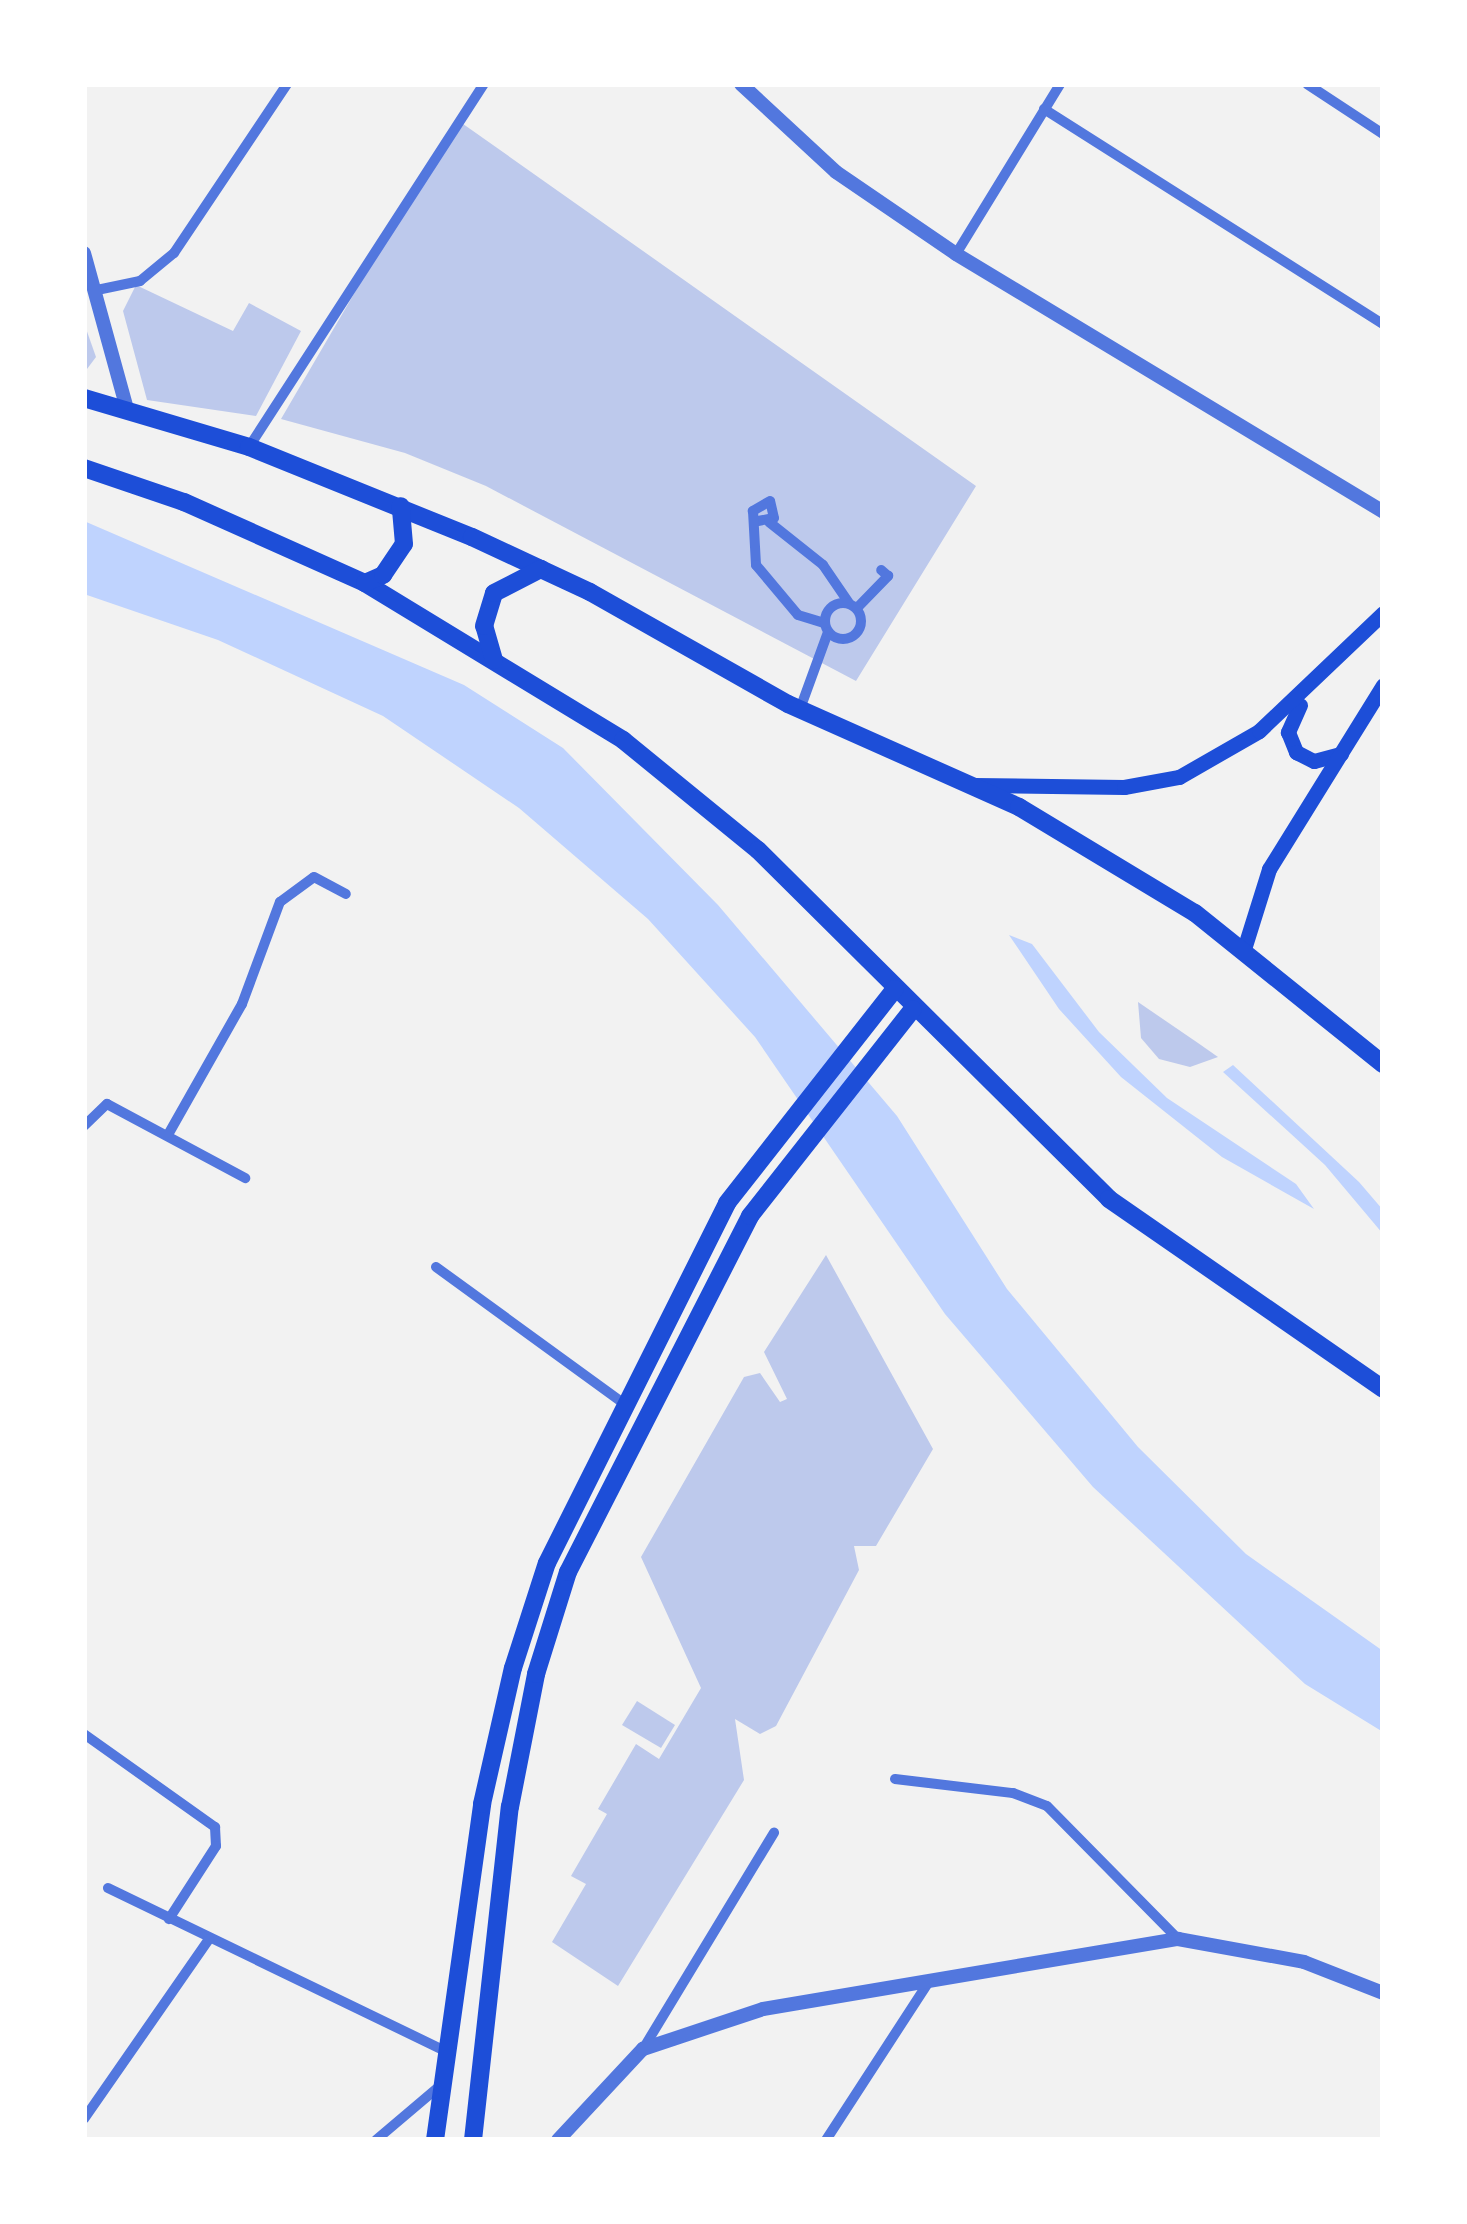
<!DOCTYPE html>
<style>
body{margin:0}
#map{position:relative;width:1467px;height:2224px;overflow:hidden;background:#f2f2f2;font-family:"Open Sans",sans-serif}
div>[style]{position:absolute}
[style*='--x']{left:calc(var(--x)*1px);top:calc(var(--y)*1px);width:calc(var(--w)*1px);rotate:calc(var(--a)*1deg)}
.water>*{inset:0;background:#bfd3fe}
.building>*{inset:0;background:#bdc9ec}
.minor>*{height:10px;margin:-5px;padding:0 5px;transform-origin:5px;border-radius:5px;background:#5277de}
.minor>.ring{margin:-5px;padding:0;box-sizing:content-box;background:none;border:10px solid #5277de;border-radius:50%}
.tertiary>*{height:14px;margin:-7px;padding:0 7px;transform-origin:7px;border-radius:7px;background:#5277de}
.secondary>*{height:15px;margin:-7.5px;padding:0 7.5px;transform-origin:7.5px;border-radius:7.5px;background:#1d4ed8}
.primary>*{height:18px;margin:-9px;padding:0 9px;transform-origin:9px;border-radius:9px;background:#1d4ed8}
span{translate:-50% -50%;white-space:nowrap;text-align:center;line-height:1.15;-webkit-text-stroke:12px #fff;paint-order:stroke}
.frame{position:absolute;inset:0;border:87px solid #fff;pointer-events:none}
</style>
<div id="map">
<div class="water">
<div style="clip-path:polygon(84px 521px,464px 685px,563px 748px,718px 905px,897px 1116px,1007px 1289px,1138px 1447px,1246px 1554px,1383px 1651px,1383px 1732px,1305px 1684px,1093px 1487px,945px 1314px,755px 1037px,648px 919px,519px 808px,383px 716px,218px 640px,84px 594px)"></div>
<div style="clip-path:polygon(1009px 935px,1032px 944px,1099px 1032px,1167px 1098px,1296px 1184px,1314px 1209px,1222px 1157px,1121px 1077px,1059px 1009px)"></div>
<div style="clip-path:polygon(1233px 1065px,1359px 1182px,1383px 1210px,1383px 1234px,1325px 1165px,1223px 1072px)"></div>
</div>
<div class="building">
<div style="clip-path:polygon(456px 119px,976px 486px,856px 681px,486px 486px,405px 453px,281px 419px)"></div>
<div style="clip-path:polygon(136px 285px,233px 331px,249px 303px,301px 331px,256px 416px,147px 400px,123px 311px)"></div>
<div style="clip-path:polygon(84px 323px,96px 357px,84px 373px)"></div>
<div style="clip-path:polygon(1138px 1002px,1198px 1043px,1218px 1057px,1190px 1067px,1159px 1059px,1141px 1038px)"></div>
<div style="clip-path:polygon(826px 1255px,933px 1449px,876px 1546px,854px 1546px,859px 1570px,776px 1726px,760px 1734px,735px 1719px,744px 1780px,618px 1986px,552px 1942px,586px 1884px,571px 1876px,607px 1814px,598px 1809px,636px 1744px,659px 1759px,701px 1688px,641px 1557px,744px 1377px,760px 1373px,780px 1402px,787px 1399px,764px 1352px)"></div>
<div style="clip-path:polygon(637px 1701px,675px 1725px,661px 1748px,622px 1725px)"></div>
</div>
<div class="minor">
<div style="--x:1307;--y:84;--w:91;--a:33.3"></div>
<div style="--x:1044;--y:109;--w:401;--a:32.4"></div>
<div style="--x:956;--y:254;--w:199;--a:-58.5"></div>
<div style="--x:97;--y:290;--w:44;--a:-11.8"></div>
<div style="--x:140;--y:281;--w:44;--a:-39.5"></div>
<div style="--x:174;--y:253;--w:203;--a:-56.2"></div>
<div style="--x:249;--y:447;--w:432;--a:-57.1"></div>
<div style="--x:758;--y:521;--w:16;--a:-11"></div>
<div style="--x:774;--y:518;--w:17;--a:-103"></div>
<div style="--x:770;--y:501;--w:20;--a:150"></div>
<div style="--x:753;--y:511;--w:54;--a:86.8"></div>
<div style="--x:756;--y:565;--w:65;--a:50"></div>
<div style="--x:798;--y:615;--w:27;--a:17"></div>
<div style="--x:769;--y:522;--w:69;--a:38.5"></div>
<div style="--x:823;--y:565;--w:46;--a:55.6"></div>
<div class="ring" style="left:825px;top:603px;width:26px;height:26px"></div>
<div style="--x:857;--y:608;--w:45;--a:-45.9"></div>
<div style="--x:888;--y:576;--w:9;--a:-139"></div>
<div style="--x:800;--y:709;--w:82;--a:-70"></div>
<div style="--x:84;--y:1126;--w:32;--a:-44"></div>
<div style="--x:107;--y:1104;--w:157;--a:28.2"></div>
<div style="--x:169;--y:1133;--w:148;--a:-60.5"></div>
<div style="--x:242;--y:1004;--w:109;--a:-69.6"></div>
<div style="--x:280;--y:902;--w:42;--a:-36.3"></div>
<div style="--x:314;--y:877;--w:36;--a:28"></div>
<div style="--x:436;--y:1267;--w:230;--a:36"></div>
<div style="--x:84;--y:1734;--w:161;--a:35.4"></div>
<div style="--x:215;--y:1827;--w:19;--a:87"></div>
<div style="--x:216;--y:1846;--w:87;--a:122.8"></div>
<div style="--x:895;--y:1779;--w:119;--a:6.8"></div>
<div style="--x:1013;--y:1793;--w:36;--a:21"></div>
<div style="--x:1047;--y:1806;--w:187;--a:45.4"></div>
<div style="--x:108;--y:1888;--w:379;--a:25.8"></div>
<div style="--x:643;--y:2049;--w:253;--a:-58.8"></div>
<div style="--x:84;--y:2119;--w:219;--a:-55.2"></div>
<div style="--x:376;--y:2140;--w:87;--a:-40.3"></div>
<div style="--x:826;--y:2140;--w:187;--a:-57"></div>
</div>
<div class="tertiary">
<div style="--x:741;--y:84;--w:129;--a:42.8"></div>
<div style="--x:836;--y:172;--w:145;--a:34.3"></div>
<div style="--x:956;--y:254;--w:499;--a:31.1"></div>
<div style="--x:84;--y:253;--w:162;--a:74.6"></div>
<div style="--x:558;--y:2140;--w:125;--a:-47"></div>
<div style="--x:643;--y:2049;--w:126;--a:-18.4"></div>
<div style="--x:763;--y:2009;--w:421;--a:-9.6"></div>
<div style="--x:1178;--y:1939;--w:128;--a:10.3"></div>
<div style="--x:1304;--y:1962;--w:85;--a:21.4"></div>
</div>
<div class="secondary">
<div style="--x:1300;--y:705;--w:30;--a:114"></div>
<div style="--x:1288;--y:732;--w:22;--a:68"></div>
<div style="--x:1296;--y:752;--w:20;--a:27"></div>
<div style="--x:1314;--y:761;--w:28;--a:-15"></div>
<div style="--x:974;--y:785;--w:150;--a:0.8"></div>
<div style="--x:1124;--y:787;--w:56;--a:-10.3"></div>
<div style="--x:1179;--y:777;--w:92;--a:-29.9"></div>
<div style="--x:1259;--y:731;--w:171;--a:-43.6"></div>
<div style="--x:1244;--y:949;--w:84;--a:-72.6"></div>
<div style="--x:1269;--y:869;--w:216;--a:-58.2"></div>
</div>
<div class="primary">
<div style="--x:84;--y:398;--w:172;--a:16.5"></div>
<div style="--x:249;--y:447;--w:240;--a:22"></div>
<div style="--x:472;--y:537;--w:130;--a:25"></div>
<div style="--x:590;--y:592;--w:227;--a:29.5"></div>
<div style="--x:788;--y:704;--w:253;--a:24"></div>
<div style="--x:1019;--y:807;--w:205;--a:31.1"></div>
<div style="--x:1195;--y:913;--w:241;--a:38.8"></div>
<div style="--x:84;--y:468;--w:106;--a:18.8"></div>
<div style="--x:184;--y:502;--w:198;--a:24.1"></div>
<div style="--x:365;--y:583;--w:302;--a:31.3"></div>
<div style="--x:623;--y:740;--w:174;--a:39.2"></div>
<div style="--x:758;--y:850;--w:495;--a:44.8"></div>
<div style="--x:1109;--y:1199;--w:333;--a:34.7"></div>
<div style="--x:365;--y:583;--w:20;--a:-24"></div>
<div style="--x:383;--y:575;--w:37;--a:-56"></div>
<div style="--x:404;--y:544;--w:38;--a:-95"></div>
<div style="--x:494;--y:660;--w:35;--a:-106"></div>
<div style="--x:484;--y:626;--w:34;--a:-73"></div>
<div style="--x:494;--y:593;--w:53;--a:-27.1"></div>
<div style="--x:435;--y:2140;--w:339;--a:-82"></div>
<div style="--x:482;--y:1804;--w:139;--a:-77.2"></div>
<div style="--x:513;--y:1668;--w:110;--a:-72.1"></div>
<div style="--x:547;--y:1563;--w:402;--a:-63.4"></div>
<div style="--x:727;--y:1203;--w:272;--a:-51.9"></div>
<div style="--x:473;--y:2140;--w:335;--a:-83.7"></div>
<div style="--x:510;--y:1807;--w:136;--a:-78.9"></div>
<div style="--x:536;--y:1674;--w:107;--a:-72.6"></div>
<div style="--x:568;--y:1572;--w:400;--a:-62.9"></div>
<div style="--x:750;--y:1216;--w:263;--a:-51.8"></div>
</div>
<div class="frame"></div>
</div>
